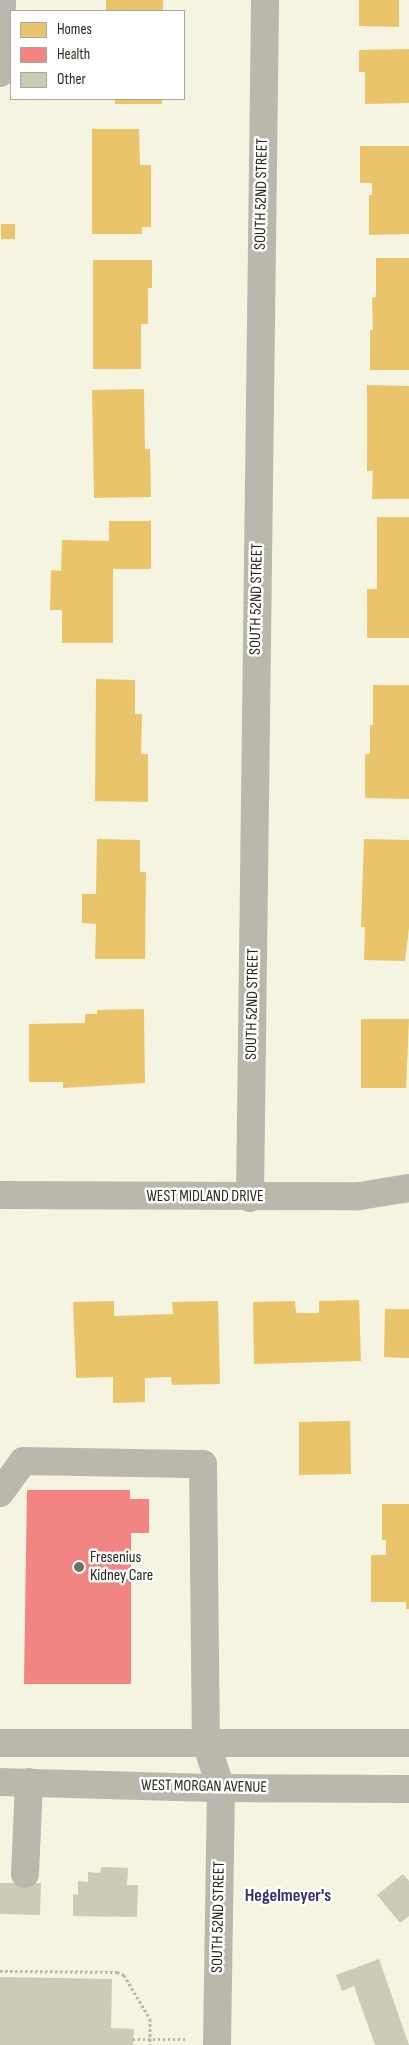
<!DOCTYPE html>
<style>
body{margin:0}
#map{position:relative;width:409px;height:2045px;overflow:hidden;background:#f5f4e1;font-family:"Sofia Sans Condensed",sans-serif}
div>[style]{position:absolute}
[style*='--x']{left:calc(var(--x)*1px);top:calc(var(--y)*1px);width:calc(var(--w)*1px);rotate:calc(var(--a)*1deg)}
.homes>*{inset:0;background:#e9c46a}
.health>*{inset:0;background:#f28482}
.building>*{inset:0;background:#cccbb6}
.path>*{height:3px;margin-top:-1.5px;transform-origin:0;background:repeating-linear-gradient(90deg,#b8b7ab 0 2.5px,transparent 0 5px)}
.minor>*{height:28px;margin:-14px;padding:0 14px;transform-origin:14px;border-radius:14px;background:#bab8ac}
.dots>*{width:14px;height:14px;translate:-50% -50%;box-sizing:border-box;border:2px solid #fff;border-radius:50%}
span{translate:-50% -50%;white-space:nowrap;text-align:center;line-height:1.15;-webkit-text-stroke:5px #fff;paint-order:stroke}
.street-label{font-size:16px;color:#28271b}
.poi-label{font-size:16px;color:#28271b}
.left{translate:0 -50%;text-align:left}
.neighbourhood-label{font-size:18px;color:#39306c;font-weight:700}
.legend{position:absolute;left:10px;top:10px;width:175px;height:90px;box-sizing:border-box;background:#fff;border:1px solid #a9a9a4;margin:0;padding:6px 9px;list-style:none;font-size:15px;color:#28271b}
.legend li{display:flex;align-items:center;gap:10px;height:25px}
.legend b{width:25px;border:1px solid #a9a9a4}
</style>
<div id="map">
<div class="homes">
<div style="clip-path:polygon(106px 0,163px 0,163px 11px,106px 11px)"></div>
<div style="clip-path:polygon(359px 0,399px 0,399px 27px,359px 26px)"></div>
<div style="clip-path:polygon(409px 49px,409px 103px,365px 104px,365px 72px,359px 72px,359px 50px)"></div>
<div style="clip-path:polygon(115px 99px,162px 99px,162px 104px,115px 104px)"></div>
<div style="clip-path:polygon(92px 129px,139px 129px,140px 165px,151px 165px,151px 227px,142px 227px,142px 234px,92px 234px)"></div>
<div style="clip-path:polygon(360px 146px,409px 146px,409px 234px,369px 235px,369px 195px,372px 195px,372px 183px,360px 183px)"></div>
<div style="clip-path:polygon(1px 224px,15px 224px,15px 239px,1px 239px)"></div>
<div style="clip-path:polygon(376px 258px,409px 258px,409px 370px,370px 370px,370px 330px,373px 330px,372px 298px,376px 297px)"></div>
<div style="clip-path:polygon(93px 260px,152px 260px,152px 288px,148px 288px,148px 324px,141px 324px,141px 369px,93px 369px)"></div>
<div style="clip-path:polygon(367px 385px,409px 386px,409px 499px,372px 499px,373px 471px,367px 471px)"></div>
<div style="clip-path:polygon(144px 389px,145px 449px,150px 449px,151px 497px,94px 498px,92px 390px)"></div>
<div style="clip-path:polygon(377px 517px,409px 517px,409px 638px,367px 638px,367px 589px,377px 589px)"></div>
<div style="clip-path:polygon(109px 521px,151px 521px,151px 569px,113px 569px,113px 643px,62px 643px,62px 610px,50px 610px,51px 570px,61px 571px,62px 540px,109px 541px)"></div>
<div style="clip-path:polygon(96px 679px,135px 680px,135px 714px,142px 714px,141px 754px,148px 754px,148px 802px,95px 801px)"></div>
<div style="clip-path:polygon(373px 685px,409px 685px,409px 799px,365px 798px,365px 754px,370px 754px,370px 725px,373px 725px)"></div>
<div style="clip-path:polygon(97px 839px,140px 840px,140px 872px,146px 872px,145px 959px,95px 959px,96px 924px,82px 923px,82px 894px,96px 894px)"></div>
<div style="clip-path:polygon(364px 839px,409px 840px,409px 928px,405px 961px,364px 960px,365px 927px,361px 927px)"></div>
<div style="clip-path:polygon(144px 1009px,145px 1083px,63px 1088px,63px 1082px,29px 1082px,29px 1024px,85px 1023px,85px 1014px,97px 1014px,97px 1010px)"></div>
<div style="clip-path:polygon(361px 1019px,409px 1019px,406px 1088px,361px 1088px)"></div>
<div style="clip-path:polygon(359px 1300px,361px 1361px,254px 1364px,253px 1302px,295px 1301px,296px 1313px,319px 1313px,319px 1301px)"></div>
<div style="clip-path:polygon(114px 1301px,114px 1316px,173px 1314px,172px 1302px,218px 1301px,220px 1384px,172px 1385px,171px 1377px,145px 1378px,145px 1402px,113px 1403px,113px 1377px,76px 1378px,73px 1302px)"></div>
<div style="clip-path:polygon(385px 1309px,409px 1309px,409px 1358px,384px 1357px)"></div>
<div style="clip-path:polygon(350px 1421px,351px 1474px,299px 1475px,299px 1422px)"></div>
<div style="clip-path:polygon(382px 1504px,409px 1504px,409px 1609px,406px 1609px,406px 1602px,371px 1602px,371px 1555px,386px 1555px,386px 1540px,382px 1540px)"></div>
</div>
<div class="health">
<div style="clip-path:polygon(27px 1490px,130px 1490px,130px 1499px,149px 1499px,149px 1533px,131px 1533px,131px 1684px,24px 1684px)"></div>
</div>
<div class="building">
<div style="clip-path:polygon(101px 1867px,128px 1868px,127px 1885px,138px 1885px,137px 1917px,73px 1916px,73px 1894px,78px 1895px,78px 1881px,88px 1882px,88px 1872px,100px 1873px)"></div>
<div style="clip-path:polygon(403px 1874px,409px 1881px,409px 1916px,400px 1923px,377px 1895px)"></div>
<div style="clip-path:polygon(0 1883px,41px 1883px,40px 1915px,0 1914px)"></div>
<div style="clip-path:polygon(379px 1959px,409px 2045px,375px 2045px,354px 1986px,342px 1991px,336px 1975px)"></div>
<div style="clip-path:polygon(0 1977px,112px 1979px,111px 2028px,134px 2029px,133px 2045px,0 2045px)"></div>
</div>
<div class="path">
<div style="--x:0;--y:1971;--w:117;--a:0.5"></div>
<div style="--x:117;--y:1972;--w:8;--a:23"></div>
<div style="--x:124;--y:1975;--w:51;--a:59.4"></div>
<div style="--x:150;--y:2019;--w:26;--a:90"></div>
<div style="--x:133;--y:2039;--w:52;--a:0"></div>
</div>
<div class="minor">
<div style="--x:0;--y:73;--w:73;--a:-88.4"></div>
<div style="--x:0;--y:1195;--w:360;--a:0.2"></div>
<div style="--x:360;--y:1196;--w:50;--a:-9.3"></div>
<div style="--x:250;--y:1198;--w:1198;--a:-89.28"></div>
<div style="--x:0;--y:1493;--w:39;--a:-54"></div>
<div style="--x:23;--y:1461;--w:180;--a:1"></div>
<div style="--x:203;--y:1464;--w:279;--a:89.4"></div>
<div style="--x:206;--y:1743;--w:47;--a:71.6"></div>
<div style="--x:221;--y:1788;--w:257;--a:90.9"></div>
<div style="--x:0;--y:1743;--w:409;--a:0"></div>
<div style="--x:0;--y:1782;--w:221;--a:1.6"></div>
<div style="--x:221;--y:1788;--w:188;--a:0.3"></div>
<div style="--x:25;--y:1874;--w:92;--a:-87.5"></div>
</div>
<div class="dots">
<div style="left:79px;top:1567px;background:#706f60"></div>
</div>
<div class="street-label">
<span style="left:262px;top:194px;rotate:-89deg">SOUTH 52ND STREET</span>
<span style="left:257px;top:599px;rotate:-89deg">SOUTH 52ND STREET</span>
<span style="left:253px;top:1004px;rotate:-89deg">SOUTH 52ND STREET</span>
<span style="left:205px;top:1197px">WEST MIDLAND DRIVE</span>
<span style="left:204px;top:1787px;rotate:1deg">WEST MORGAN AVENUE</span>
<span style="left:219px;top:1917px;rotate:-89deg">SOUTH 52ND STREET</span>
</div>
<div class="poi-label">
<span class="left" style="left:90px;top:1567px">Fresenius<br>Kidney Care</span>
</div>
<div class="neighbourhood-label">
<span style="left:288px;top:1896px">Hegelmeyer's</span>
</div>
<ul class="legend">
<li><b style="height:14px;background:#e9c46a"></b>Homes</li>
<li><b style="height:14px;background:#f28482"></b>Health</li>
<li><b style="height:14px;background:#cccbb6"></b>Other</li>
</ul>
</div>
